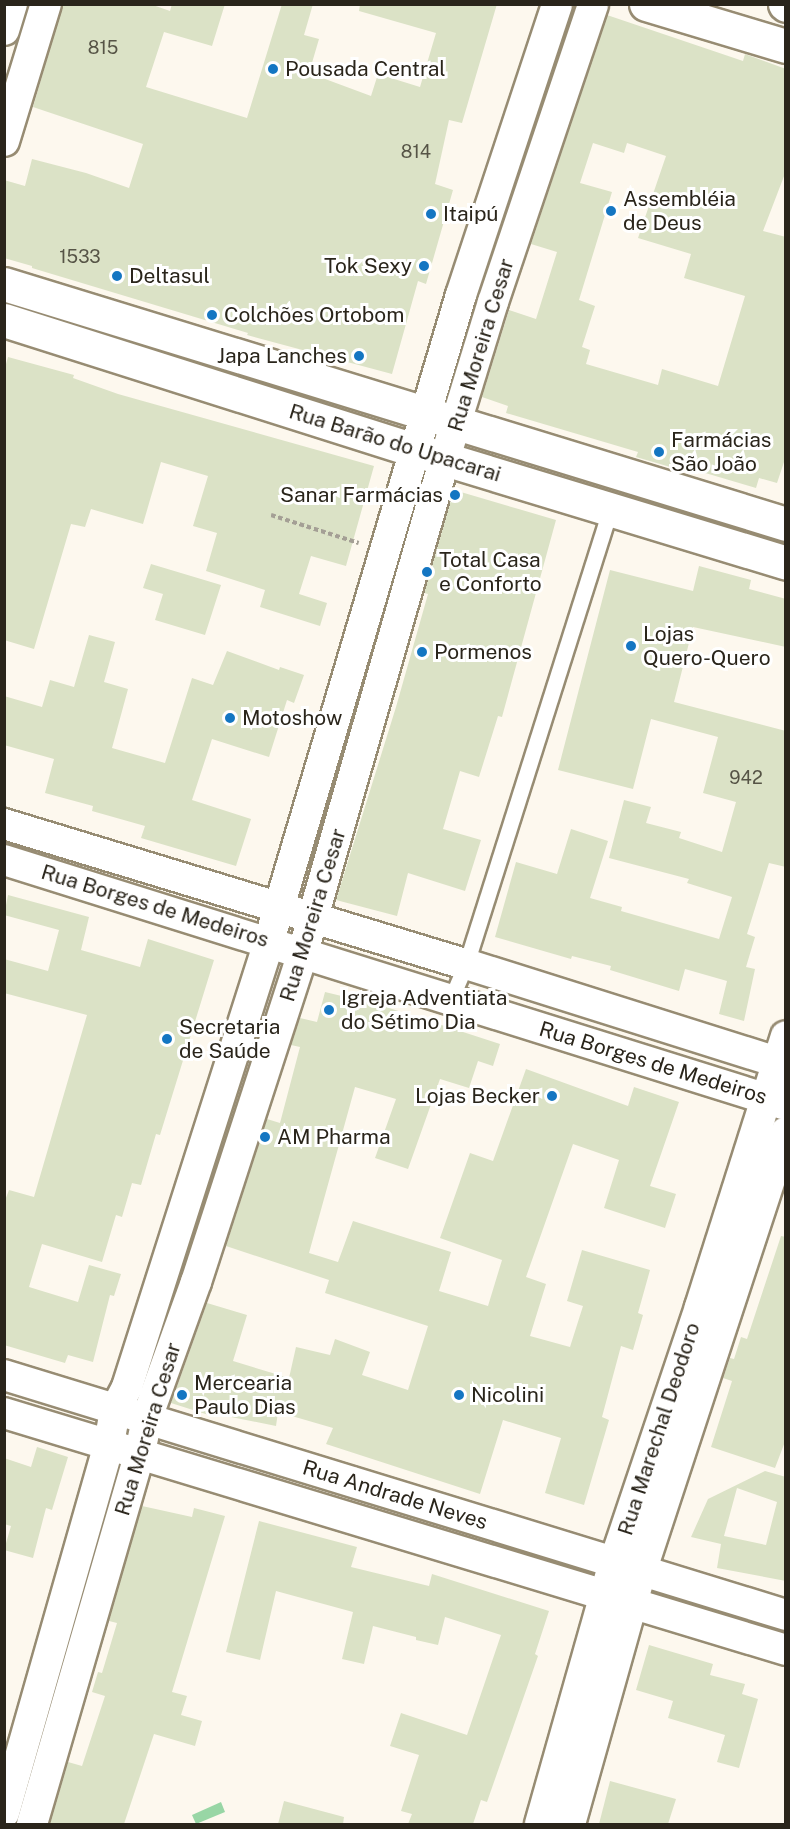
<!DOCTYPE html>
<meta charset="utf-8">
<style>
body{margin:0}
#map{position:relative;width:790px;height:1829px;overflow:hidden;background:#fdf8ee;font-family:"Public Sans",sans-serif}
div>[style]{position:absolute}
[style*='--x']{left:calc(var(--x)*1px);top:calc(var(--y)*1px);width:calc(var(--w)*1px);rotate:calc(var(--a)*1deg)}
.water>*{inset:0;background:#98d6a5}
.building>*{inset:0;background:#dbe2c6}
.path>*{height:4px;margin-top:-2px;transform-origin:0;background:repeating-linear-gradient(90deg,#a49f95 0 4.5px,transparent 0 7.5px)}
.roads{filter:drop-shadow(2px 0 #978c73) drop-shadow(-2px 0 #978c73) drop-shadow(0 2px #978c73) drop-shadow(0 -2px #978c73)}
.lane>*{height:15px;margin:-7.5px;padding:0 7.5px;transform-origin:7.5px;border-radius:7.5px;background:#fff}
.street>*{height:30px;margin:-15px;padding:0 15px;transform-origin:15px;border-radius:15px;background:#fff}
.secondary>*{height:33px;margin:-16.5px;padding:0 16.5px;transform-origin:16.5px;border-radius:16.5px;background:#fff}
.dots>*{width:16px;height:16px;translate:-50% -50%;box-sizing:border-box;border:3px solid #fff;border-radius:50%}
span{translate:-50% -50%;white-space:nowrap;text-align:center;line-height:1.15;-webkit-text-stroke:6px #fff;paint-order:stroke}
.number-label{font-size:18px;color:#565446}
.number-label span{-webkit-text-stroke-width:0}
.poi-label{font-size:21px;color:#2a251b}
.left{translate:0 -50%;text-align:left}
.right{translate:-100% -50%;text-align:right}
.street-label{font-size:21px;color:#2a251b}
.frame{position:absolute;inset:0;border:6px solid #2a251b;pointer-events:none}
</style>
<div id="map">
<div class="water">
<div style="clip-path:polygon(221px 1802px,225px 1812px,196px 1824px,192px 1815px)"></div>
</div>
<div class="building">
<div style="clip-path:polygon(63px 4px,150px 4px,170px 11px,172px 4px,225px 4px,212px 46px,164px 32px,146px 87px,247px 118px,282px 4px,313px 4px,304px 35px,319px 39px,309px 73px,371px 96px,378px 74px,420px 87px,436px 33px,359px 11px,360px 4px,497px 4px,462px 123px,449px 120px,435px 184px,453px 190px,426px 284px,418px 281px,392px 374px,247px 335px,248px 333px,32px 268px,32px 266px,4px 258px,4px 180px,25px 186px,32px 159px,86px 173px,129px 188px,143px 144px,33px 107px)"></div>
<div style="clip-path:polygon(evenodd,607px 15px,743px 61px,745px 54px,786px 69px,786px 171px,763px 231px,786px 237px,786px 456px,777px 483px,759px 478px,756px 488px,685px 467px,684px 471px,636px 457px,638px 452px,506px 413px,508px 406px,482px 397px,509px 310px,536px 319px,557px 252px,531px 244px,607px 15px,593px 143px,624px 153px,627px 143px,666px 156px,638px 238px,691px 254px,684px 278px,745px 296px,718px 386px,662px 369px,658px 385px,586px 364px,590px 350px,582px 347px,595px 306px,579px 300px,612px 192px,580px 183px,593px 143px)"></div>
<div style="clip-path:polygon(8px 357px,74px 375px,73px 378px,118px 394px,374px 466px,346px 566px,311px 556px,299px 594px,327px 603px,320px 626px,260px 607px,265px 590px,206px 571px,217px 533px,193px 526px,208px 476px,161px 462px,143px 524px,91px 509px,85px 527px,71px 524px,34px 649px,4px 640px,4px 371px)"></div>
<div style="clip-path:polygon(454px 490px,556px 520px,502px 717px,498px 716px,479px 777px,460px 771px,443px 829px,481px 840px,465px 891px,408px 873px,397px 916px,336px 900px,396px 707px,428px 594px,424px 593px)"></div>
<div style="clip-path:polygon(151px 564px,221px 585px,205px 635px,155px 620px,163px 594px,143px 588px)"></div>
<div style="clip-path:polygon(699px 566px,751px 580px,749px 589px,786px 599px,786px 647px,693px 627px,674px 702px,786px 731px,786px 867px,769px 863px,747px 934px,755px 937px,746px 967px,755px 969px,744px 1021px,719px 1014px,727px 981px,685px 969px,679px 991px,610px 970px,611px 966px,572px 956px,571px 959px,495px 937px,516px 862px,557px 874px,571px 829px,608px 841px,590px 898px,622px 907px,621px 911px,719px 939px,732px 897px,687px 883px,689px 879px,609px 858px,624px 800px,651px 807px,646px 823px,681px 832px,679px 838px,722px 852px,736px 802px,703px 793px,718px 737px,651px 719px,633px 789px,558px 770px,610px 570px,693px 591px)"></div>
<div style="clip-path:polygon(89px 635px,115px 642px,104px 682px,128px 689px,112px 748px,165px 763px,192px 678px,213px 685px,227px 651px,279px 670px,280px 667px,304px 675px,294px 703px,287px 700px,269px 757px,212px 739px,192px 800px,251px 819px,236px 866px,141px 838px,145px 826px,92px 811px,93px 806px,45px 793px,54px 759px,4px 745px,4px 696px,42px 707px,50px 680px,74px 687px)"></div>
<div style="clip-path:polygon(8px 895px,89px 917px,81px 950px,140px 967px,148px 939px,214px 960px,160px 1135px,156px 1134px,141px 1185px,132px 1183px,122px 1217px,116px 1215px,102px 1262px,42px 1244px,29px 1287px,78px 1302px,89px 1265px,121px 1274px,114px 1296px,110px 1295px,93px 1362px,68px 1355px,65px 1363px,4px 1345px,4px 1203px,9px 1190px,34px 1197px,87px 1015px,4px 993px,4px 959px,48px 971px,59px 930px,4px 915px)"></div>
<div style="clip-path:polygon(325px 992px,383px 1006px,500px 1044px,493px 1066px,478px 1061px,469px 1088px,440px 1079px,408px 1169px,375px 1158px,396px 1099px,355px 1087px,309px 1253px,338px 1262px,353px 1221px,451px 1252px,439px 1291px,488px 1306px,502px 1260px,440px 1238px,470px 1153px,493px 1161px,526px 1069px,628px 1106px,634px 1087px,679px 1102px,650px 1186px,676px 1194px,665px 1228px,604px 1208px,619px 1160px,573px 1144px,526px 1277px,546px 1284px,530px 1336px,570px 1347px,583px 1306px,567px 1301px,582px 1250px,650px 1270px,638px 1313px,643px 1315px,633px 1350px,621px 1346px,602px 1417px,609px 1420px,584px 1505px,545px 1493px,561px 1438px,503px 1420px,480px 1494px,326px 1444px,333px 1428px,278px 1412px,276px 1426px,216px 1414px,215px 1417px,171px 1403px,207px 1303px,247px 1315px,233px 1361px,289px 1378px,296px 1347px,330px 1355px,335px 1339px,370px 1352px,362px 1375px,408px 1390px,428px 1326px,325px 1293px,329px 1280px,226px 1246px,267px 1119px,280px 1123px,300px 1047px,291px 1045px,300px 1018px,317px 1022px)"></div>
<div style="clip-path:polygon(781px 1236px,786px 1237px,786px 1439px,775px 1468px,711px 1447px,732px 1381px,723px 1378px,730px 1358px,734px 1359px,741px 1337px,747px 1339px)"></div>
<div style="clip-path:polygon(37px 1447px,68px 1457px,52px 1510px,46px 1508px,33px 1558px,4px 1550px,11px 1526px,4px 1524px,4px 1458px,31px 1467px)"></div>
<div style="clip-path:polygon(evenodd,765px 1471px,786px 1477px,786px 1581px,717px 1568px,721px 1544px,691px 1537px,708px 1499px,765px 1471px,737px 1488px,777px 1502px,766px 1545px,724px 1536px,737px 1488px)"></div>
<div style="clip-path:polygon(142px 1506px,192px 1517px,194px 1508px,225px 1516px,172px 1692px,187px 1696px,181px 1715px,202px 1721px,195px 1746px,154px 1734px,124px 1824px,50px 1824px,68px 1762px,82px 1766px,105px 1696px,92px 1692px,98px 1672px,102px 1673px,117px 1623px,109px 1621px)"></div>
<div style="clip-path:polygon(259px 1521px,357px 1547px,351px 1567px,429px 1586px,432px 1574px,549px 1611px,535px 1654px,538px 1656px,487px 1802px,481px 1800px,473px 1824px,408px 1824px,412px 1814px,401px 1811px,419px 1755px,390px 1746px,401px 1713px,467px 1735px,501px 1635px,445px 1617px,438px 1645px,416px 1640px,416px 1637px,373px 1626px,364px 1664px,342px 1659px,353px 1612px,276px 1591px,260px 1660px,226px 1652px)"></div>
<div style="clip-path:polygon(649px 1645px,713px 1664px,710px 1675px,745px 1684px,742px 1694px,758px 1699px,739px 1768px,717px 1762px,725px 1735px,668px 1718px,673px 1701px,636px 1690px)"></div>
<div style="clip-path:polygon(610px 1781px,676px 1799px,668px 1824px,599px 1824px)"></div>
<div style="clip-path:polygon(284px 1801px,344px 1817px,343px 1824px,278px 1824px)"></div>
</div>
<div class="path">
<div style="--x:271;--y:515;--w:92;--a:17.7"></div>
</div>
<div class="roads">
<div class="lane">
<div style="--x:451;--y:999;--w:38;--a:-67"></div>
<div style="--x:466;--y:964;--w:477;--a:-72.4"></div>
</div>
<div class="street">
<div style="--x:4;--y:30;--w:27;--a:-73"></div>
<div style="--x:4;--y:141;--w:143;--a:-73"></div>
<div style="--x:4;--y:824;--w:483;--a:16.9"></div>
<div style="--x:466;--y:964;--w:336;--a:17.5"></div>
<div style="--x:4;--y:860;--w:816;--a:17.39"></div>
<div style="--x:4;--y:1375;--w:818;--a:17.06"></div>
<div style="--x:4;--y:1413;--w:817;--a:16.86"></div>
<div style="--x:4;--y:1813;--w:384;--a:-74.1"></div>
<div style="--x:109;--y:1444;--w:35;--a:-80"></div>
<div style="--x:115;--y:1410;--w:26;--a:-62"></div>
<div style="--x:127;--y:1387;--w:468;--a:-72.3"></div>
<div style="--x:269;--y:941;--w:674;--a:-73.45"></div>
<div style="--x:461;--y:295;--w:306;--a:-71.7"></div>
<div style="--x:32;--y:1824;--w:387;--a:-73.8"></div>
<div style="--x:140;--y:1452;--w:35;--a:-78"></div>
<div style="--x:147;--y:1418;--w:145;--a:-70.2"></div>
<div style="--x:196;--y:1282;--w:347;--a:-72"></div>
<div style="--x:303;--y:952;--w:514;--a:-73.96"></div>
<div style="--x:445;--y:458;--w:163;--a:-72.9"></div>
<div style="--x:493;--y:302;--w:314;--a:-71.4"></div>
<div style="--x:540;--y:1824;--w:271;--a:-74.2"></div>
<div style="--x:614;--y:1563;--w:270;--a:-71.4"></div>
<div style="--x:700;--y:1307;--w:284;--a:-72.4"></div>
<div style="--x:570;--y:1824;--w:262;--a:-74.3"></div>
<div style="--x:641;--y:1572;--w:463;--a:-71.8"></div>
</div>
<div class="secondary">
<div style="--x:646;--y:4;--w:146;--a:16.7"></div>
<div style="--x:785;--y:4;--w:1;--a:45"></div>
<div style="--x:4;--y:284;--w:818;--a:17.06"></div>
<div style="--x:4;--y:320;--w:431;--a:17.6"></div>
<div style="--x:415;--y:450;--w:388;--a:16.9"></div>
</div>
</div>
<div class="dots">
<div style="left:273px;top:69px;background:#1476c2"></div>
<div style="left:611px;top:211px;background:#1476c2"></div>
<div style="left:431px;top:214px;background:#1476c2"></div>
<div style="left:424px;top:266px;background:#1476c2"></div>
<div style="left:117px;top:276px;background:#1476c2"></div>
<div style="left:212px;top:315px;background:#1476c2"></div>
<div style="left:359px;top:356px;background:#1476c2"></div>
<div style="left:659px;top:452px;background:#1476c2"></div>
<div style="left:455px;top:495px;background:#1476c2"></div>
<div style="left:427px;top:572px;background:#1476c2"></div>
<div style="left:631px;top:646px;background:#1476c2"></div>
<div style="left:422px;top:652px;background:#1476c2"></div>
<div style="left:230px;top:718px;background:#1476c2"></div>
<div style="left:329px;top:1010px;background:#1476c2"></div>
<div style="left:167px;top:1039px;background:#1476c2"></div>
<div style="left:552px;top:1096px;background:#1476c2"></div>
<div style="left:265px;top:1137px;background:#1476c2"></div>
<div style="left:182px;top:1395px;background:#1476c2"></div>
<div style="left:459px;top:1395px;background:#1476c2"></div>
</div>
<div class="number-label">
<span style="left:103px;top:48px">815</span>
<span style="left:416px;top:152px">814</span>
<span style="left:80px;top:257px">1533</span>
<span style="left:746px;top:778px">942</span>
</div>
<div class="poi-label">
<span class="left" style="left:285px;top:69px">Pousada Central</span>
<span class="left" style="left:623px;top:211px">Assembléia<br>de Deus</span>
<span class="left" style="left:443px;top:214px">Itaipú</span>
<span class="right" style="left:412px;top:266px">Tok Sexy</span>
<span class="left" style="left:129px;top:276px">Deltasul</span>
<span class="left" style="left:224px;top:315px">Colchões Ortobom</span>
<span class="right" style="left:347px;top:356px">Japa Lanches</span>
<span class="left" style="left:671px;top:452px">Farmácias<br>São João</span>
<span class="right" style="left:443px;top:495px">Sanar Farmácias</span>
<span class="left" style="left:439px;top:572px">Total Casa<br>e Conforto</span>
<span class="left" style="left:643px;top:646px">Lojas<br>Quero-Quero</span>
<span class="left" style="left:434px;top:652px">Pormenos</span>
<span class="left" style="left:242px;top:718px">Motoshow</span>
<span class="left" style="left:341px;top:1010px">Igreja Adventiata<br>do Sétimo Dia</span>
<span class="left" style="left:179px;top:1039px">Secretaria<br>de Saúde</span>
<span class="right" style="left:540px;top:1096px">Lojas Becker</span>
<span class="left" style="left:277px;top:1137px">AM Pharma</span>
<span class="left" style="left:194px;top:1395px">Mercearia<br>Paulo Dias</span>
<span class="left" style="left:471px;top:1395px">Nicolini</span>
</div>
<div class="street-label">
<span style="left:481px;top:345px;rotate:-73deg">Rua Moreira Cesar</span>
<span style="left:395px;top:443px;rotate:17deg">Rua Barão do Upacarai</span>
<span style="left:155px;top:906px;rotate:17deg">Rua Borges de Medeiros</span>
<span style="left:313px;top:915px;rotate:-73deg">Rua Moreira Cesar</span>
<span style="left:653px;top:1063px;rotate:17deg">Rua Borges de Medeiros</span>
<span style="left:148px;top:1429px;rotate:-73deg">Rua Moreira Cesar</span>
<span style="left:659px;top:1429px;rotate:-72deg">Rua Marechal Deodoro</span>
<span style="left:395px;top:1495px;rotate:17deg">Rua Andrade Neves</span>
</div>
<div class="frame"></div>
</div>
